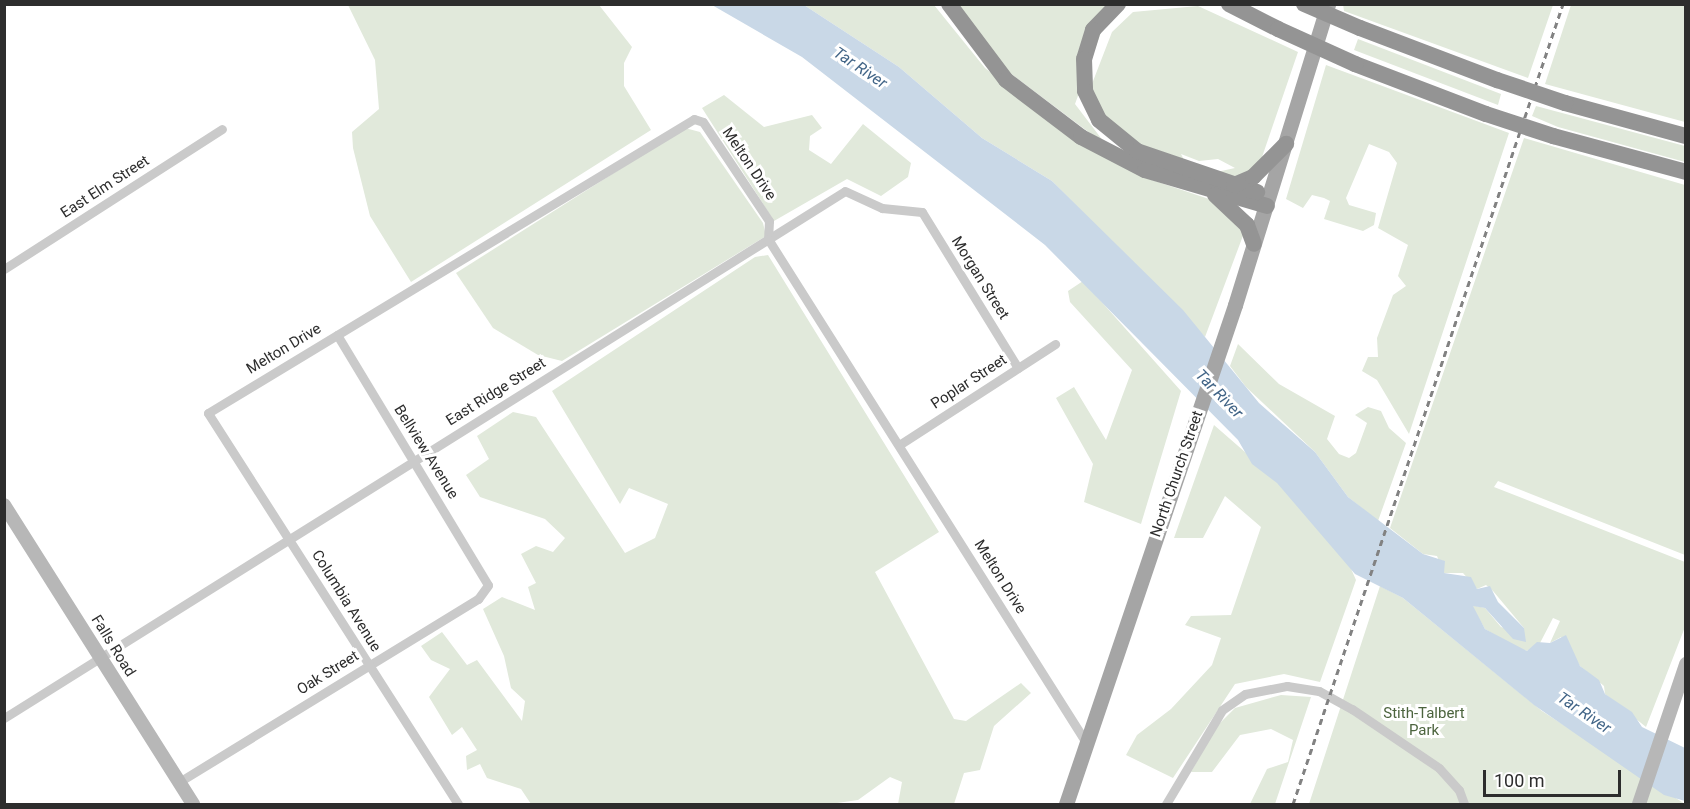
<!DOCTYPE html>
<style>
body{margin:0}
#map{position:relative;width:1690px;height:809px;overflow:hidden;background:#fff;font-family:Roboto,sans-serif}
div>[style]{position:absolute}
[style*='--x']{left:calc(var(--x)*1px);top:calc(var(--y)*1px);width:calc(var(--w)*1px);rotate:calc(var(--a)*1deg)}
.green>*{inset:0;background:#e1e9db}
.water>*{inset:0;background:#c9d8e7}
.minor>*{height:9px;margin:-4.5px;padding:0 4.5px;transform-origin:4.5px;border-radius:4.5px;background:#cacaca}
.secondary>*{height:14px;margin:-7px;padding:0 7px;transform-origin:7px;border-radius:7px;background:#b7b7b7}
.primary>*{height:15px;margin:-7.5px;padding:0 7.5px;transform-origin:7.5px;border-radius:7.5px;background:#a5a5a5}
.motorway>*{height:16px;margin:-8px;padding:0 8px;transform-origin:8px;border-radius:8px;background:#949494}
.rail>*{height:3px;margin-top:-1.5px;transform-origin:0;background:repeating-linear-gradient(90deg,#828282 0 6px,transparent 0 10.5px)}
.motorway-bridge>*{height:16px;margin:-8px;padding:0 8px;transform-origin:8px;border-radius:8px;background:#949494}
span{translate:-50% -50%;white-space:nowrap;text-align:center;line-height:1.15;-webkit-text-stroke:6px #fff;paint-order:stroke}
.street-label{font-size:15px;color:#2d2d2d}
.park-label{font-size:15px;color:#4c643e}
.water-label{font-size:16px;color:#426587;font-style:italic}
.frame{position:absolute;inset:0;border:6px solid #2d2d2d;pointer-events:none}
.scale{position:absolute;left:1483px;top:770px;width:138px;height:27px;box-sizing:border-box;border:3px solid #2d2d2d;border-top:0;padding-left:8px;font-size:18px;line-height:21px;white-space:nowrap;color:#2d2d2d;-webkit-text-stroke:4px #fff;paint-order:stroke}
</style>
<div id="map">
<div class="green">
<div style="clip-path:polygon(1343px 4px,1553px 4px,1553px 5px,1528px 78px,1344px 11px)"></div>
<div style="clip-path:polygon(348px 5px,599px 5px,632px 47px,624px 63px,624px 86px,651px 130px,411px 282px,370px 216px,353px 148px,352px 132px,379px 109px,375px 60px)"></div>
<div style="clip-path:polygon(804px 5px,934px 5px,985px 68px,1006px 84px,1152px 180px,1209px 199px,1244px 233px,1205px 337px,1052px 181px,982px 138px,899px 67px)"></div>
<div style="clip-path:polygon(953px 5px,1111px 5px,1075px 104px,1107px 146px,1006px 70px)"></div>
<div style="clip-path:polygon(1571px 5px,1685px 5px,1685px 122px,1545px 84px)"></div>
<div style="clip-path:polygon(1198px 6px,1298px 52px,1261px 160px,1243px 179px,1212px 173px,1235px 168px,1218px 159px,1199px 161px,1181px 154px,1185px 162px,1151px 153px,1108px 124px,1090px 89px,1112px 32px,1133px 12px)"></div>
<div style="clip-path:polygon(1358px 39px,1501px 94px,1498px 105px,1354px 50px)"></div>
<div style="clip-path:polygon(1326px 65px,1509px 133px,1409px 434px,1377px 380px,1362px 371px,1368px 357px,1378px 357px,1377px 338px,1393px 295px,1406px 286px,1398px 276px,1408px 245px,1378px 228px,1397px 163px,1389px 152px,1369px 144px,1346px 198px,1349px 205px,1376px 213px,1374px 225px,1363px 231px,1324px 219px,1330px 201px,1324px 198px,1312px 195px,1303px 208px,1286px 199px)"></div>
<div style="clip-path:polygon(724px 95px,764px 127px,812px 115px,822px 128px,810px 136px,809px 150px,831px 164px,863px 124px,911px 163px,908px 177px,881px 196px,847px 179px,774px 221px,702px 108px)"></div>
<div style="clip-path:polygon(1536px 106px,1685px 146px,1685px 162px,1558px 127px,1532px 116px)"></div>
<div style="clip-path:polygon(685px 128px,700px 132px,763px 223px,766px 236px,562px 361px,538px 355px,493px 328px,456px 273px)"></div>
<div style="clip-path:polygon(1524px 138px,1685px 185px,1685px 555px,1498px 481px,1494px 487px,1685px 562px,1685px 627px,1646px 727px,1605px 694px,1604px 686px,1580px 666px,1561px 637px,1550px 643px,1560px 621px,1553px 618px,1540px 643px,1527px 651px,1517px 648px,1485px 629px,1474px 610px,1472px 605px,1485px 608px,1501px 627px,1521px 633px,1524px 628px,1493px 591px,1486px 585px,1477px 589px,1463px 573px,1444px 573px,1437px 556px,1423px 554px,1390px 528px)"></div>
<div style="clip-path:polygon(768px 255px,939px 532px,875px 572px,954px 719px,966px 721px,1021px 683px,1031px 693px,994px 726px,980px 770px,964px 773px,954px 804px,898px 804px,902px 782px,890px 777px,858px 800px,830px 804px,531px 804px,521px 789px,487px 778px,480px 764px,467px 770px,466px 756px,477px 750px,462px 727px,452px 735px,429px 697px,450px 669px,431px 660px,421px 646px,442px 632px,467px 665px,477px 660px,522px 721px,525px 701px,511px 688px,504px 656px,483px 609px,502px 597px,535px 610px,528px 587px,536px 583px,521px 554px,536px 546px,553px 552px,565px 538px,545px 519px,480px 497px,466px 475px,489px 459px,477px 436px,513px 412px,536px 417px,625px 553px,655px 538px,668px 504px,629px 488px,620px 504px,552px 391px,755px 257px)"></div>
<div style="clip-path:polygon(1083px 281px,1181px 391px,1141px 524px,1084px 502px,1093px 464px,1056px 398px,1074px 387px,1106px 440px,1132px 370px,1070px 302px,1068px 291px)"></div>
<div style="clip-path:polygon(1238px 344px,1279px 384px,1335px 416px,1327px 439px,1339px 454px,1349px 458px,1356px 453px,1367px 423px,1355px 415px,1368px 407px,1381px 411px,1389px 428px,1406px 443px,1378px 521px,1348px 497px,1315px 452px,1246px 387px,1230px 366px)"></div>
<div style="clip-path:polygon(1214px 425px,1275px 478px,1344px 553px,1356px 580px,1320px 682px,1284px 674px,1235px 684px,1173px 778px,1126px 755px,1137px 735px,1171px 709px,1212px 665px,1221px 638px,1185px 625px,1191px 616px,1231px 615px,1261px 527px,1225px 496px,1203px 538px,1174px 538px)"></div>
<div style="clip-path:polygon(1380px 586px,1403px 598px,1542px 711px,1685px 804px,1309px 804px)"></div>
<div style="clip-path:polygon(1281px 695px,1311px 697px,1275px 804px,1250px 804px,1267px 769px,1288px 762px,1293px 740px,1271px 729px,1240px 735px,1212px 772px,1191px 772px,1217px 726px,1235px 708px)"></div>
</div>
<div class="water">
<div style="clip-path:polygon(712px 5px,804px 5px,899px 67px,982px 138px,1052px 181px,1183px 310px,1259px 403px,1315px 452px,1348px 497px,1423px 554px,1445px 561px,1444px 573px,1471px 577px,1477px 589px,1490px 586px,1498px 602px,1524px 628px,1526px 642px,1513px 639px,1485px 608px,1473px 606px,1485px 629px,1527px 651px,1537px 642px,1550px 643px,1566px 635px,1580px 666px,1599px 680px,1605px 694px,1632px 712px,1642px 727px,1685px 748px,1685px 801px,1664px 795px,1534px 705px,1403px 598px,1355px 574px,1277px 483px,1252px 464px,1238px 440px,1045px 245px,802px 57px)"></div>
</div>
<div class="minor">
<div style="--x:4;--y:269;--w:259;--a:-32.7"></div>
<div style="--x:899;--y:445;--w:186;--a:-32.9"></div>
<div style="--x:4;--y:718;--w:992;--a:-32.07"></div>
<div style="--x:845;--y:191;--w:41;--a:24.7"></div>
<div style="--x:882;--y:208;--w:40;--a:5.7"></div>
<div style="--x:922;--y:212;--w:183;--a:58.4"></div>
<div style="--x:179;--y:782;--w:351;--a:-31.5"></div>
<div style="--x:478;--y:599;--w:17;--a:-54"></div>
<div style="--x:488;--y:585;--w:292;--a:-121.1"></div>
<div style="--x:458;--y:804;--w:464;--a:-122.6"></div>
<div style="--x:208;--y:413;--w:568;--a:-31.17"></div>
<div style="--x:694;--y:119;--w:9;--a:18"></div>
<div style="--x:703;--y:122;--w:119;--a:56.3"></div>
<div style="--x:769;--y:221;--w:18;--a:93"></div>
<div style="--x:768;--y:239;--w:597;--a:57.72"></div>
<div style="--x:1166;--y:804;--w:109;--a:-59.2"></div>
<div style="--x:1222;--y:710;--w:28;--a:-35"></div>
<div style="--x:1245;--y:694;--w:43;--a:-10.8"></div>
<div style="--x:1287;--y:686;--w:32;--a:9"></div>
<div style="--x:1319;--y:691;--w:38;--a:29"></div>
<div style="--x:1352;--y:709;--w:105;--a:34.1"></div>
<div style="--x:1439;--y:768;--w:30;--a:48"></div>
<div style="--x:1459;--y:790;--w:15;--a:70"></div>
</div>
<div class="secondary">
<div style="--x:4;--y:505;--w:354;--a:57.7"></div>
<div style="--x:1639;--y:804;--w:148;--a:-71.4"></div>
</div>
<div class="primary">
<div style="--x:1066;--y:804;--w:527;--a:-71.29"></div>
<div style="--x:1235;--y:305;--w:315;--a:-72.8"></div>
</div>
<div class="motorway">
<div style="--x:949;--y:4;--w:95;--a:53.1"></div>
<div style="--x:1006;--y:80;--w:94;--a:37.2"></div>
<div style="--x:1081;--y:137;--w:72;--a:27.3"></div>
<div style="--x:1145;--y:170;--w:127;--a:16.4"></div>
<div style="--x:1118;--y:4;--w:36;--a:134"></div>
<div style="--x:1093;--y:30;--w:30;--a:107"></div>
<div style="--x:1084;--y:59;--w:32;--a:88"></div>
<div style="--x:1085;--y:91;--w:32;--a:64"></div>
<div style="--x:1099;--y:120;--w:49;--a:39.2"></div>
<div style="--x:1137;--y:151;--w:127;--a:18.9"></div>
<div style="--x:1229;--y:4;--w:55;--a:27"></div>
<div style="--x:1360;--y:28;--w:147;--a:20.8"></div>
<div style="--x:1355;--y:64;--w:140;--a:20.9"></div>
<div style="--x:1565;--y:103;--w:125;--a:15.3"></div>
<div style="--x:1553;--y:136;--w:138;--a:15.1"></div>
<div style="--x:1234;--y:185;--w:21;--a:-23"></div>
<div style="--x:1253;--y:177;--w:47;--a:-45"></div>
<div style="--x:1215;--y:195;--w:44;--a:43.2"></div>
<div style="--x:1247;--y:225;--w:20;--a:70"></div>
</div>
<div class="rail">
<div style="--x:1293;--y:804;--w:844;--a:-71.35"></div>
</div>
<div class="motorway-bridge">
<div style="--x:1304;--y:4;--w:61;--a:23.2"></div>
<div style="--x:1278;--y:29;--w:85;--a:24.4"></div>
<div style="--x:1497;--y:80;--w:72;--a:18.7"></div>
<div style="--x:1486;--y:114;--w:71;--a:18.2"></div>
</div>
<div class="street-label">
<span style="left:749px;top:164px;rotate:56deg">Melton Drive</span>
<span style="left:105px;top:187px;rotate:-33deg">East Elm Street</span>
<span style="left:980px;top:278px;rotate:58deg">Morgan Street</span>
<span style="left:284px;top:349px;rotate:-31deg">Melton Drive</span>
<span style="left:969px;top:382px;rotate:-33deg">Poplar Street</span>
<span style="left:496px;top:392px;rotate:-32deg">East Ridge Street</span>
<span style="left:426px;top:452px;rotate:58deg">Bellview Avenue</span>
<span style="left:1177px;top:474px;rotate:-71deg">North Church Street</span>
<span style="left:1000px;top:577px;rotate:58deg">Melton Drive</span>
<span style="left:346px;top:601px;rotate:58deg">Columbia Avenue</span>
<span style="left:113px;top:646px;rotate:58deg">Falls Road</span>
<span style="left:328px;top:673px;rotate:-32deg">Oak Street</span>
</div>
<div class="park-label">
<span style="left:1424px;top:722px">Stith-Talbert<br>Park</span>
</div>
<div class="water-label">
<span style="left:860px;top:68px;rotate:34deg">Tar River</span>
<span style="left:1219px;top:394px;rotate:46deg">Tar River</span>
<span style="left:1584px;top:713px;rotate:34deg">Tar River</span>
</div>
<div class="frame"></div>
<div class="scale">100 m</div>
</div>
